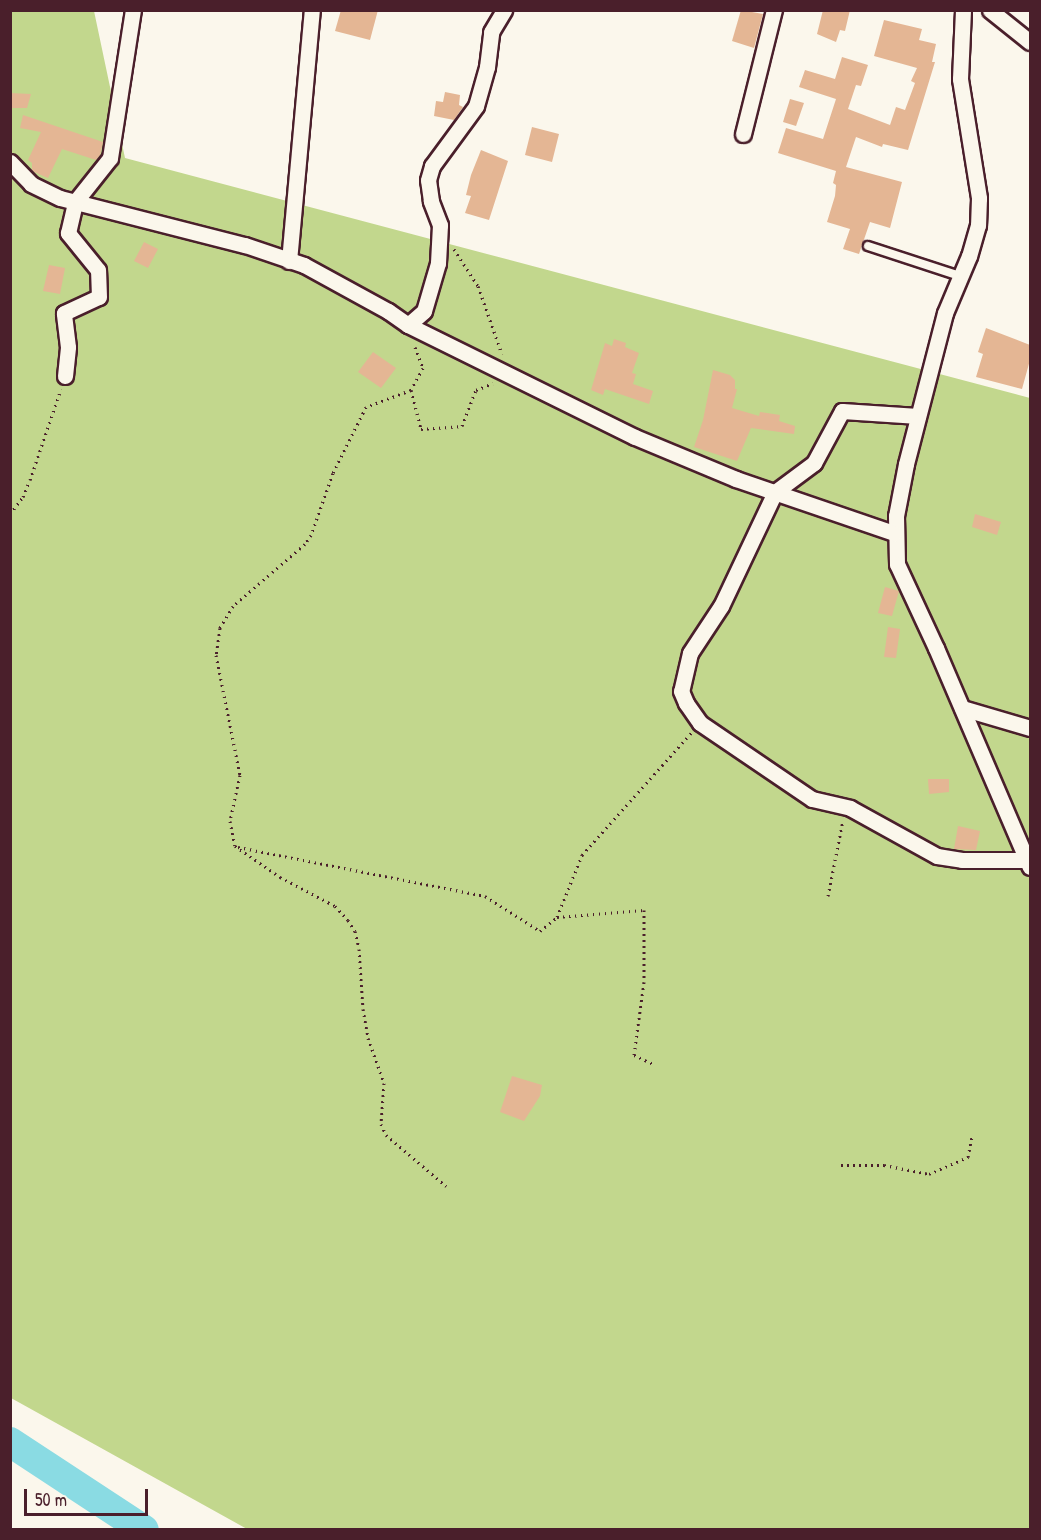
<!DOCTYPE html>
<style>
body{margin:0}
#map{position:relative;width:1041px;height:1540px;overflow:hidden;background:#fbf7ec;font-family:"Patrick Hand",sans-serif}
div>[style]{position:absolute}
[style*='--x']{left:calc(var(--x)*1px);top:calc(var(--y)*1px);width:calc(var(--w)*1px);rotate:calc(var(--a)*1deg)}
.green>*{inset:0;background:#c2d78d}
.river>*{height:30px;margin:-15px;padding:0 15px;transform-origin:15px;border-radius:15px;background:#8adbe3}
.building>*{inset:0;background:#e4b694}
.path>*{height:3px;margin-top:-1.5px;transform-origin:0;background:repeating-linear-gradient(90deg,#4a1f2b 0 1.5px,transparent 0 6px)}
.roads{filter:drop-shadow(2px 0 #4a1f2b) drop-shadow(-2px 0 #4a1f2b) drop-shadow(0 2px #4a1f2b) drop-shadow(0 -2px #4a1f2b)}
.lane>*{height:8px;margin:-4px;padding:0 4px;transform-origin:4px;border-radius:4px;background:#fbf7ec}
.street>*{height:15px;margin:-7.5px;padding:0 7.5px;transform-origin:7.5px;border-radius:7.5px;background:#fbf7ec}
span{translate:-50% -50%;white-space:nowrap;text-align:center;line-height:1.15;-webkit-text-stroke:5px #fbf7ec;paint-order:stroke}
.frame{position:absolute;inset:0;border:12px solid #4a1f2b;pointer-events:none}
.scale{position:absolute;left:24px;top:1489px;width:124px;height:27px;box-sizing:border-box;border:3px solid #4a1f2b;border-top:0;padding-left:8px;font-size:18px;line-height:21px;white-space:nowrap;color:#4a1f2b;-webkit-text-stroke:4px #fbf7ec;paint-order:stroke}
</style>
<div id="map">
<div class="green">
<div style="clip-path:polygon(11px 11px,94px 11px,125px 158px,1030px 398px,1030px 1529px,247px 1529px,11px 1398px)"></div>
</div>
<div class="river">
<div style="--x:10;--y:1442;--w:160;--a:33.3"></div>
</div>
<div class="building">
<div style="clip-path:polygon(341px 10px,378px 10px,370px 40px,335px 31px)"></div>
<div style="clip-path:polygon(741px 10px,763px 14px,754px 48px,732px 41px)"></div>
<div style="clip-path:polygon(823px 10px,850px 10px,845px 31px,840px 30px,836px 42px,817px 34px)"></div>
<div style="clip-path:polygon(884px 20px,922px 29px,919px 40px,936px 44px,932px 62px,935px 62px,908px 150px,883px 144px,882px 147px,856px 137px,846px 167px,902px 182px,890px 228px,870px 222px,859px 254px,843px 249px,850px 229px,827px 222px,835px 196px,836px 185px,833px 183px,836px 171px,778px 153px,786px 128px,823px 139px,836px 99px,799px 87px,805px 70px,835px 79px,842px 57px,868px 65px,861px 86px,856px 85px,848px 109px,890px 125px,896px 107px,905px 110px,915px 83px,911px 81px,917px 68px,874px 56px)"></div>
<div style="clip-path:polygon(445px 92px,460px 95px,459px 105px,463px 107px,454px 120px,434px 116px,436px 101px,443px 102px)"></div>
<div style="clip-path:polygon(10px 93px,31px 94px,27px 108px,10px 108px)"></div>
<div style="clip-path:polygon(790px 99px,804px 103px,796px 126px,783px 122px)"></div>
<div style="clip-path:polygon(23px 115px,103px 142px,100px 155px,96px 160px,62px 149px,48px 178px,32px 171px,32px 163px,28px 160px,41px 132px,20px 128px)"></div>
<div style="clip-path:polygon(532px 127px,559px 134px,552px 162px,525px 155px)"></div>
<div style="clip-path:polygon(481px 150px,508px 161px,489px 220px,465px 213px,471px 196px,466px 195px,471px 175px)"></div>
<div style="clip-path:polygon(144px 242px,158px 249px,148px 268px,134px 261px)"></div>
<div style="clip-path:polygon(49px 265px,65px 268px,60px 294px,43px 291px)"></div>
<div style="clip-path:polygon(986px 328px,1030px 345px,1030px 360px,1022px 389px,976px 377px,983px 354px,978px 352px)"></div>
<div style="clip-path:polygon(614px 339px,626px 343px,625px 347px,639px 353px,632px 373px,636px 374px,633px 384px,653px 391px,649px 404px,605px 389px,603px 395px,591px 390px,605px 343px,612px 346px)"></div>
<div style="clip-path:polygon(373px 352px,396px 368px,381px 388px,358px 372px)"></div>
<div style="clip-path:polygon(713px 370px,730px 375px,735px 380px,735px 389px,737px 389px,732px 408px,759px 416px,760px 412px,780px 415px,779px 421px,795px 426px,794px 434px,751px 428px,737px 461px,694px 447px,703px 420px)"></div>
<div style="clip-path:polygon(975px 514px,1001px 522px,997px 535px,972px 527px)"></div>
<div style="clip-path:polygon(885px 587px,899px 591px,892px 616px,878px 613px)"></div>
<div style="clip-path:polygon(888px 627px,900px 629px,896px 658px,884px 657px)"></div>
<div style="clip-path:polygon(928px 779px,949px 779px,949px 792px,929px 794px)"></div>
<div style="clip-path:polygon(958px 826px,980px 831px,976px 850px,954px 849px)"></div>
<div style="clip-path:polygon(512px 1076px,542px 1085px,540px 1096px,524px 1121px,500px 1112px)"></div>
</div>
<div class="path">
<div style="--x:454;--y:249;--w:44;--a:57"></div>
<div style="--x:478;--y:286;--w:72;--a:70.6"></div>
<div style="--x:415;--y:347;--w:22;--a:69"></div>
<div style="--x:423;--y:368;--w:25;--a:119"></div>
<div style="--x:411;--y:390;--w:48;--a:159.3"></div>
<div style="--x:366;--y:407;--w:74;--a:116.6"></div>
<div style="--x:333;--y:473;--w:66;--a:109.5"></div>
<div style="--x:311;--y:535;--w:11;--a:124"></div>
<div style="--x:305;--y:544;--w:95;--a:139.3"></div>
<div style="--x:233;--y:606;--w:26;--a:121"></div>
<div style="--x:220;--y:628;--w:27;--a:98"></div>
<div style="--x:216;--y:655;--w:122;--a:78.7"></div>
<div style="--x:240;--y:775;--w:47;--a:102.3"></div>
<div style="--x:230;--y:821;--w:25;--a:79"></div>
<div style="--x:235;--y:846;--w:55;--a:34.6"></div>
<div style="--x:280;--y:877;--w:62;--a:27.8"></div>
<div style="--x:335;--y:906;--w:19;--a:47"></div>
<div style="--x:348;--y:920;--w:13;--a:58"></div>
<div style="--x:355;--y:931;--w:18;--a:77"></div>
<div style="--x:359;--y:949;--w:60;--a:86.2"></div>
<div style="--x:363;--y:1009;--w:29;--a:80"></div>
<div style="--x:368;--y:1038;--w:48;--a:70.4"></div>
<div style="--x:384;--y:1083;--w:41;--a:94.2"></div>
<div style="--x:381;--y:1124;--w:12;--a:66"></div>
<div style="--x:386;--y:1135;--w:79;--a:40.4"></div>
<div style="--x:411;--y:390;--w:40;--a:75.6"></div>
<div style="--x:421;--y:429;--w:41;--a:-4.2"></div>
<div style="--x:462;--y:426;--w:39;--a:-69"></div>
<div style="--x:476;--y:390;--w:18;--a:-22"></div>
<div style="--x:10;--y:514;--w:21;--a:-53"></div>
<div style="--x:23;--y:497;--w:18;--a:-68"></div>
<div style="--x:30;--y:480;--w:96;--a:-71.2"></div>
<div style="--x:238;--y:847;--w:252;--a:11.2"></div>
<div style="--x:485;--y:896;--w:65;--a:32.5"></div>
<div style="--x:540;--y:931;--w:22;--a:-39"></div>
<div style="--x:557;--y:917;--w:67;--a:-68"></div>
<div style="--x:582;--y:855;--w:164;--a:-48.2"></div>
<div style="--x:828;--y:896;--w:77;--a:-78.8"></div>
<div style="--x:557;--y:917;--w:87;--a:-4.6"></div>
<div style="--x:644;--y:910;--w:72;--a:90"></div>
<div style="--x:644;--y:982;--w:74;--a:97.8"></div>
<div style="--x:634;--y:1055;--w:21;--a:25"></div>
<div style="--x:841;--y:1165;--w:43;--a:0"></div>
<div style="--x:884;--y:1165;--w:46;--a:11.3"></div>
<div style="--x:929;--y:1174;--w:43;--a:-23.6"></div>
<div style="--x:968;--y:1157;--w:21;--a:-79"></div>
</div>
<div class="roads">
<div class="lane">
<div style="--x:868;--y:246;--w:97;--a:18.1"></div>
</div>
<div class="street">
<div style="--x:963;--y:10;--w:69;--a:92.5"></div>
<div style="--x:960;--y:79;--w:121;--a:80.9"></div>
<div style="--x:979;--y:198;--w:27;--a:92"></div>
<div style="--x:978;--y:225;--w:32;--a:106"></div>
<div style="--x:969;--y:256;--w:62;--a:112.8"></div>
<div style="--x:945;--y:313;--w:156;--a:104.5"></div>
<div style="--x:906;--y:464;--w:53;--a:100.9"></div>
<div style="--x:896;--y:516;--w:48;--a:88.8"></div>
<div style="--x:897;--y:564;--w:93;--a:65.1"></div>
<div style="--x:936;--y:648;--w:238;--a:66.8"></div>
<div style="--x:990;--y:10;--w:51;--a:38.7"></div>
<div style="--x:743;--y:134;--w:128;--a:-76"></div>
<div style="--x:10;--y:162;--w:30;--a:46"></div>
<div style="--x:31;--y:184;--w:32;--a:26"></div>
<div style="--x:60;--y:198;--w:191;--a:14.3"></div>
<div style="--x:245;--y:245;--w:62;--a:18.7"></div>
<div style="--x:304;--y:265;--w:96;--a:28.7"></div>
<div style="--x:388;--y:311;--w:24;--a:35"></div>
<div style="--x:408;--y:325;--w:253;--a:26.3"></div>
<div style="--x:635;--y:437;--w:109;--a:22.6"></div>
<div style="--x:736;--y:479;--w:167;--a:18.9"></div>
<div style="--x:289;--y:261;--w:252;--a:-84.8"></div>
<div style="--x:408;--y:325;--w:21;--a:-41"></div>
<div style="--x:424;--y:311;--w:50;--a:-73.7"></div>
<div style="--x:438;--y:263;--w:38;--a:-87"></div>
<div style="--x:440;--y:225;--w:26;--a:-111"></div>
<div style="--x:431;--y:201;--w:21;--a:-98"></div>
<div style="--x:428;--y:180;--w:15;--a:-74"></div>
<div style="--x:432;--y:166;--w:74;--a:-53.7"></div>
<div style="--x:476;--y:106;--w:41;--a:-74.2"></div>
<div style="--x:487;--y:67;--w:35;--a:-83"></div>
<div style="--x:491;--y:32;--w:26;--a:-59"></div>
<div style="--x:65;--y:376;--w:29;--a:-84"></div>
<div style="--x:68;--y:347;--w:34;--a:-97"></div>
<div style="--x:64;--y:313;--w:38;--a:-25"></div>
<div style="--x:99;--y:297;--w:27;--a:-92"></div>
<div style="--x:98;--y:270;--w:48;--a:-129"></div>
<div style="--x:68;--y:233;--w:32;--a:-77"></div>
<div style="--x:75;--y:202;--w:56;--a:-51.5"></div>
<div style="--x:110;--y:158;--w:150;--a:-81.2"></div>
<div style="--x:918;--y:416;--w:76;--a:-176.2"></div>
<div style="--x:842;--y:411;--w:59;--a:118.3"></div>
<div style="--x:814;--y:463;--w:49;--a:143.4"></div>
<div style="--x:775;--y:492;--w:126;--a:115.3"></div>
<div style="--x:721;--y:606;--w:56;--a:123.4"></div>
<div style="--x:690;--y:653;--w:39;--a:103"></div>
<div style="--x:681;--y:691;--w:13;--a:67"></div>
<div style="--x:686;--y:703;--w:24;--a:55"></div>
<div style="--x:700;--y:723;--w:135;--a:34.2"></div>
<div style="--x:812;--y:799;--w:39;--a:13"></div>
<div style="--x:850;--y:808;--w:99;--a:28.9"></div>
<div style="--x:937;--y:856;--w:25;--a:9"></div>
<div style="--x:962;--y:860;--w:64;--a:0"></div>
<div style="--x:962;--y:708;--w:71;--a:16.4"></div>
</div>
</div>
<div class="frame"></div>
<div class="scale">50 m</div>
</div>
